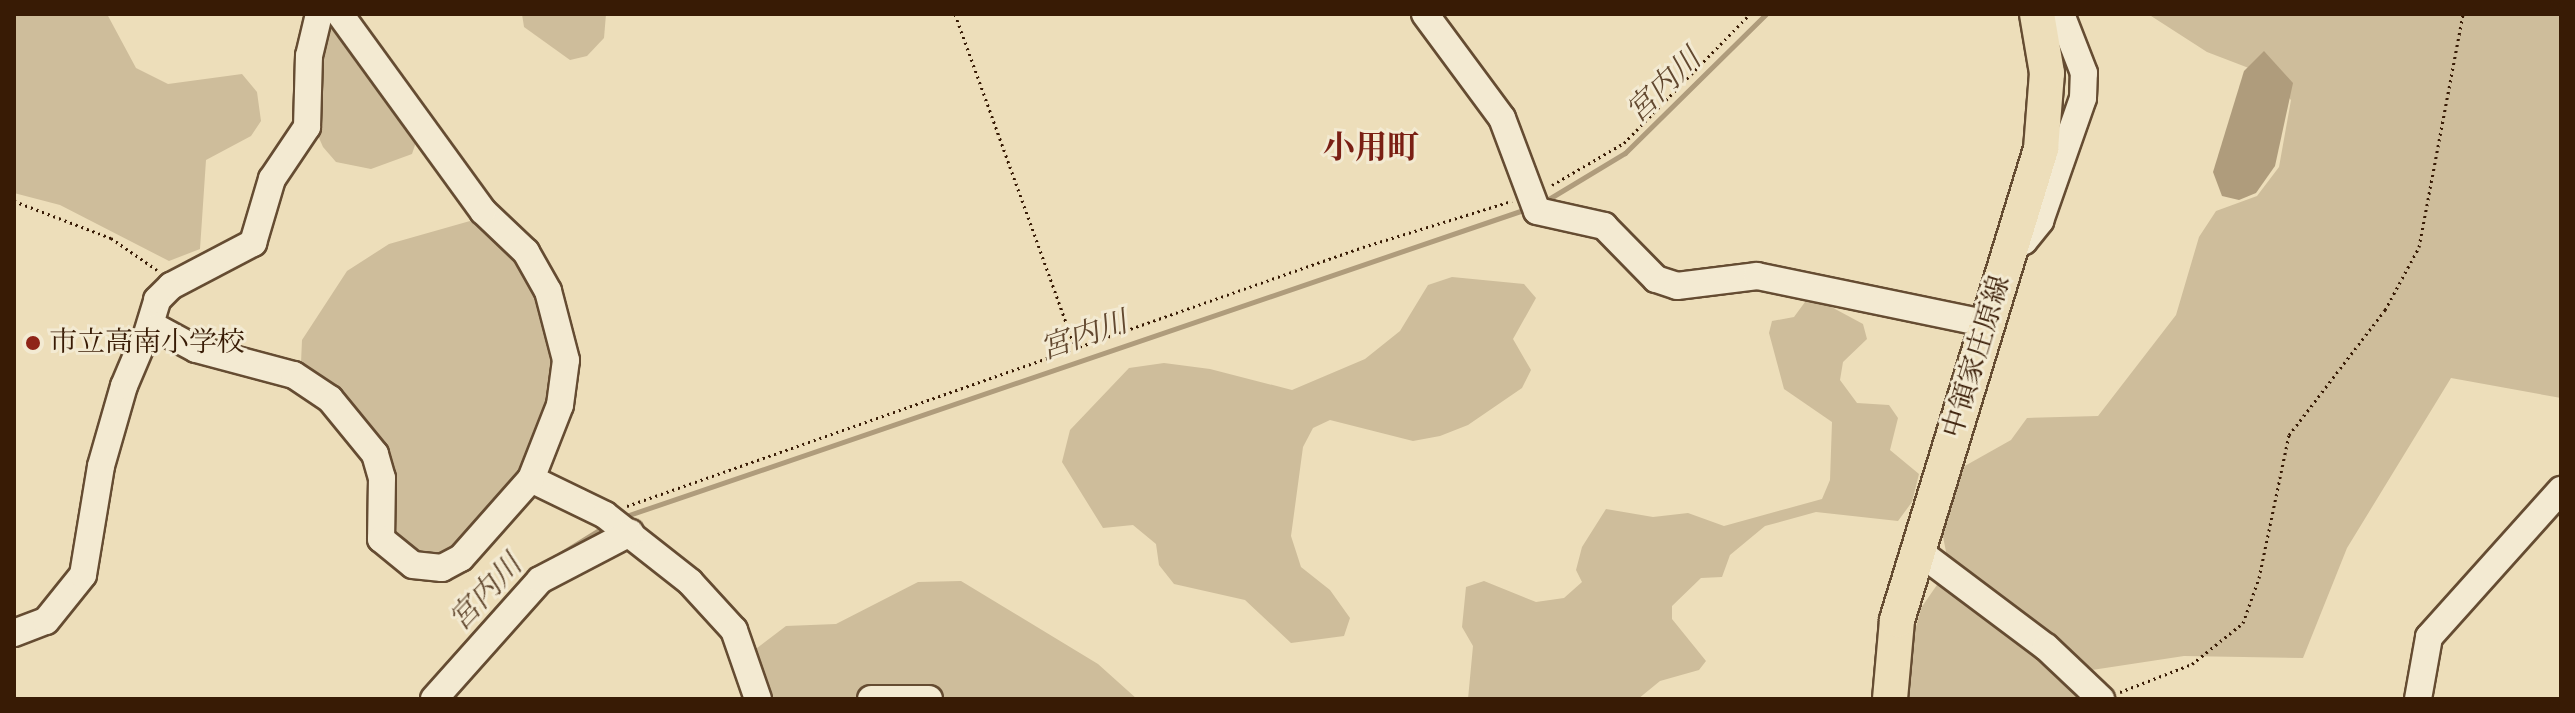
<!DOCTYPE html>
<meta charset="utf-8">
<style>
body{margin:0}
#map{position:relative;width:2575px;height:713px;overflow:hidden;background:#eddeba;font-family:"Libre Bodoni","Noto Serif JP",serif}
div>[style]{position:absolute}
[style*='--x']{left:calc(var(--x)*1px);top:calc(var(--y)*1px);width:calc(var(--w)*1px);rotate:calc(var(--a)*1deg)}
.green>*{inset:0;background:#cebd9b}
.water>*{inset:0;background:#af9c7c}
.stream>*{height:5px;margin:-2.5px;padding:0 2.5px;transform-origin:2.5px;border-radius:2.5px;background:#af9c7c}
.path>*{height:3px;margin-top:-1.5px;transform-origin:0;background:repeating-linear-gradient(90deg,#381b05 0 2px,transparent 0 6px)}
.roads{filter:drop-shadow(2px 0 #654c32) drop-shadow(-2px 0 #654c32) drop-shadow(0 2px #654c32) drop-shadow(0 -2px #654c32)}
.minor>*{height:26px;margin:-13px;padding:0 13px;transform-origin:13px;border-radius:13px;background:#f3ead2}
.major>*{height:34px;margin:-17px;padding:0 17px;transform-origin:17px;border-radius:17px;background:#eddeba}
.dots>*{width:22px;height:22px;translate:-50% -50%;box-sizing:border-box;border:4px solid #f3ead2;border-radius:50%}
span{translate:-50% -50%;white-space:nowrap;text-align:center;line-height:1.15;-webkit-text-stroke:6px #f3ead2;paint-order:stroke}
.poi-label{font-size:28px;color:#381b05}
.left{translate:0 -50%;text-align:left}
.street-label{font-size:28px;color:#381b05}
.water-label{font-size:30px;color:#62482f;font-style:italic}
.quarter-label{font-size:32px;color:#7a1f14;font-weight:700}
.frame{position:absolute;inset:0;border:16px solid #381b05;pointer-events:none}
</style>
<div id="map">
<div class="green">
<div style="clip-path:polygon(14px 14px,107px 14px,136px 68px,168px 84px,242px 74px,257px 92px,261px 121px,251px 136px,206px 160px,200px 249px,169px 261px,60px 205px,14px 193px)"></div>
<div style="clip-path:polygon(522px 14px,606px 14px,604px 38px,587px 56px,570px 60px,524px 27px)"></div>
<div style="clip-path:polygon(2148px 14px,2561px 14px,2561px 398px,2451px 378px,2347px 548px,2303px 658px,2184px 656px,2092px 670px,2081px 684px,2092px 699px,1909px 699px,1909px 653px,1921px 608px,1939px 582px,1947px 557px,1940px 521px,1945px 493px,1963px 467px,2011px 440px,2027px 418px,2098px 416px,2176px 315px,2199px 237px,2216px 211px,2257px 196px,2279px 167px,2291px 100px,2267px 75px,2207px 52px)"></div>
<div style="clip-path:polygon(333px 24px,419px 133px,412px 154px,371px 169px,336px 162px,323px 147px,316px 131px,320px 55px)"></div>
<div style="clip-path:polygon(470px 221px,521px 259px,550px 318px,557px 385px,540px 445px,478px 533px,438px 562px,393px 543px,389px 494px,301px 363px,302px 340px,347px 271px,389px 244px)"></div>
<div style="clip-path:polygon(1452px 277px,1524px 284px,1536px 298px,1513px 339px,1531px 370px,1522px 388px,1468px 425px,1440px 436px,1413px 441px,1330px 420px,1313px 428px,1303px 447px,1291px 536px,1301px 567px,1330px 590px,1350px 618px,1344px 636px,1291px 643px,1245px 600px,1174px 584px,1159px 565px,1156px 544px,1133px 525px,1103px 528px,1062px 462px,1070px 430px,1129px 368px,1164px 363px,1210px 369px,1292px 390px,1365px 359px,1400px 331px,1428px 285px)"></div>
<div style="clip-path:polygon(1805px 302px,1824px 303px,1863px 324px,1867px 339px,1843px 362px,1840px 380px,1857px 403px,1889px 405px,1898px 418px,1890px 450px,1919px 474px,1912px 502px,1898px 521px,1816px 512px,1765px 526px,1730px 555px,1722px 577px,1701px 578px,1672px 606px,1672px 619px,1706px 661px,1699px 670px,1660px 681px,1638px 699px,1468px 699px,1473px 646px,1462px 627px,1466px 587px,1484px 581px,1536px 602px,1564px 598px,1582px 582px,1576px 570px,1582px 547px,1606px 509px,1653px 517px,1688px 513px,1724px 526px,1822px 499px,1830px 480px,1832px 422px,1784px 389px,1769px 333px,1772px 321px,1794px 317px)"></div>
<div style="clip-path:polygon(961px 581px,1098px 664px,1137px 699px,765px 699px,753px 651px,786px 626px,836px 624px,918px 582px)"></div>
</div>
<div class="water">
<div style="clip-path:polygon(2264px 51px,2293px 83px,2275px 166px,2256px 193px,2239px 200px,2222px 196px,2213px 172px,2244px 71px)"></div>
</div>
<div class="stream">
<div style="--x:1542;--y:203;--w:97;--a:-31.1"></div>
<div style="--x:1625;--y:153;--w:198;--a:-44.6"></div>
<div style="--x:623;--y:517;--w:957;--a:-18.83"></div>
<div style="--x:544;--y:564;--w:74;--a:-31.8"></div>
</div>
<div class="path">
<div style="--x:955;--y:14;--w:355;--a:70.2"></div>
<div style="--x:1552;--y:185;--w:83;--a:-30.3"></div>
<div style="--x:1624;--y:143;--w:180;--a:-45.7"></div>
<div style="--x:14;--y:201;--w:104;--a:20.9"></div>
<div style="--x:111;--y:238;--w:56;--a:34.8"></div>
<div style="--x:627;--y:506;--w:780;--a:-19.39"></div>
<div style="--x:1363;--y:247;--w:156;--a:-17.2"></div>
<div style="--x:2120;--y:692;--w:77;--a:-21.3"></div>
<div style="--x:2192;--y:664;--w:65;--a:-38.8"></div>
<div style="--x:2243;--y:623;--w:48;--a:-70.4"></div>
<div style="--x:2259;--y:578;--w:146;--a:-78.2"></div>
<div style="--x:2289;--y:435;--w:158;--a:-52.5"></div>
<div style="--x:2385;--y:310;--w:72;--a:-61.6"></div>
<div style="--x:2419;--y:247;--w:237;--a:-79.3"></div>
</div>
<div class="roads">
<div class="minor">
<div style="--x:1425;--y:14;--w:129;--a:53.5"></div>
<div style="--x:1502;--y:118;--w:99;--a:69.4"></div>
<div style="--x:1537;--y:211;--w:69;--a:12.6"></div>
<div style="--x:1604;--y:226;--w:74;--a:45.5"></div>
<div style="--x:1656;--y:279;--w:22;--a:18"></div>
<div style="--x:1677;--y:286;--w:81;--a:-7.1"></div>
<div style="--x:1757;--y:276;--w:236;--a:11.7"></div>
<div style="--x:2012;--y:242;--w:12;--a:-5"></div>
<div style="--x:2024;--y:241;--w:26;--a:-51"></div>
<div style="--x:2040;--y:221;--w:130;--a:-70.7"></div>
<div style="--x:2083;--y:98;--w:25;--a:-88"></div>
<div style="--x:2084;--y:73;--w:63;--a:-111.3"></div>
<div style="--x:146;--y:337;--w:39;--a:-73"></div>
<div style="--x:157;--y:300;--w:20;--a:-45"></div>
<div style="--x:171;--y:286;--w:93;--a:-27.7"></div>
<div style="--x:253;--y:243;--w:67;--a:-73.5"></div>
<div style="--x:272;--y:179;--w:63;--a:-56.1"></div>
<div style="--x:307;--y:127;--w:71;--a:-88.4"></div>
<div style="--x:309;--y:56;--w:43;--a:-76.6"></div>
<div style="--x:531;--y:479;--w:82;--a:25.9"></div>
<div style="--x:605;--y:515;--w:108;--a:38.2"></div>
<div style="--x:690;--y:582;--w:65;--a:47.5"></div>
<div style="--x:734;--y:630;--w:73;--a:70.8"></div>
<div style="--x:1918;--y:551;--w:160;--a:36.9"></div>
<div style="--x:2046;--y:647;--w:76;--a:43.4"></div>
<div style="--x:14;--y:633;--w:34;--a:-21"></div>
<div style="--x:46;--y:621;--w:59;--a:-51.2"></div>
<div style="--x:83;--y:575;--w:110;--a:-80.6"></div>
<div style="--x:101;--y:466;--w:83;--a:-74"></div>
<div style="--x:124;--y:386;--w:49;--a:-67.1"></div>
<div style="--x:143;--y:341;--w:19;--a:-43"></div>
<div style="--x:157;--y:328;--w:44;--a:28.3"></div>
<div style="--x:196;--y:349;--w:101;--a:14.9"></div>
<div style="--x:294;--y:375;--w:43;--a:33.7"></div>
<div style="--x:330;--y:399;--w:71;--a:50.7"></div>
<div style="--x:375;--y:454;--w:25;--a:74"></div>
<div style="--x:382;--y:478;--w:61;--a:90.9"></div>
<div style="--x:381;--y:539;--w:41;--a:39.1"></div>
<div style="--x:413;--y:565;--w:29;--a:6"></div>
<div style="--x:442;--y:568;--w:21;--a:-28"></div>
<div style="--x:461;--y:558;--w:106;--a:-48.5"></div>
<div style="--x:531;--y:479;--w:79;--a:-68.6"></div>
<div style="--x:560;--y:405;--w:45;--a:-82.4"></div>
<div style="--x:566;--y:360;--w:71;--a:-104.6"></div>
<div style="--x:548;--y:291;--w:45;--a:-119.4"></div>
<div style="--x:526;--y:252;--w:59;--a:-136.4"></div>
<div style="--x:483;--y:211;--w:243;--a:-126"></div>
<div style="--x:434;--y:699;--w:159;--a:-48.3"></div>
<div style="--x:540;--y:580;--w:102;--a:-27.6"></div>
<div style="--x:871;--y:699;--w:58;--a:0"></div>
<div style="--x:2418;--y:699;--w:63;--a:-79.9"></div>
<div style="--x:2429;--y:637;--w:198;--a:-48.1"></div>
</div>
<div class="major">
<div style="--x:1890;--y:699;--w:79;--a:-84.9"></div>
<div style="--x:1897;--y:620;--w:493;--a:-73"></div>
<div style="--x:2041;--y:149;--w:76;--a:-85.5"></div>
<div style="--x:2047;--y:73;--w:60;--a:-99.6"></div>
</div>
</div>
<div class="dots">
<div style="left:33px;top:343px;background:#8f2418"></div>
</div>
<div class="poi-label">
<span class="left" style="left:49px;top:343px">市立高南小学校</span>
</div>
<div class="street-label">
<span style="left:1977px;top:357px;rotate:-73deg">中領家庄原線</span>
</div>
<div class="water-label">
<span style="left:1664px;top:86px;rotate:-44deg">宮内川</span>
<span style="left:1084px;top:336px;rotate:-19deg">宮内川</span>
<span style="left:486px;top:593px;rotate:-47deg">宮内川</span>
</div>
<div class="quarter-label">
<span style="left:1371px;top:148px">小用町</span>
</div>
<div class="frame"></div>
</div>
